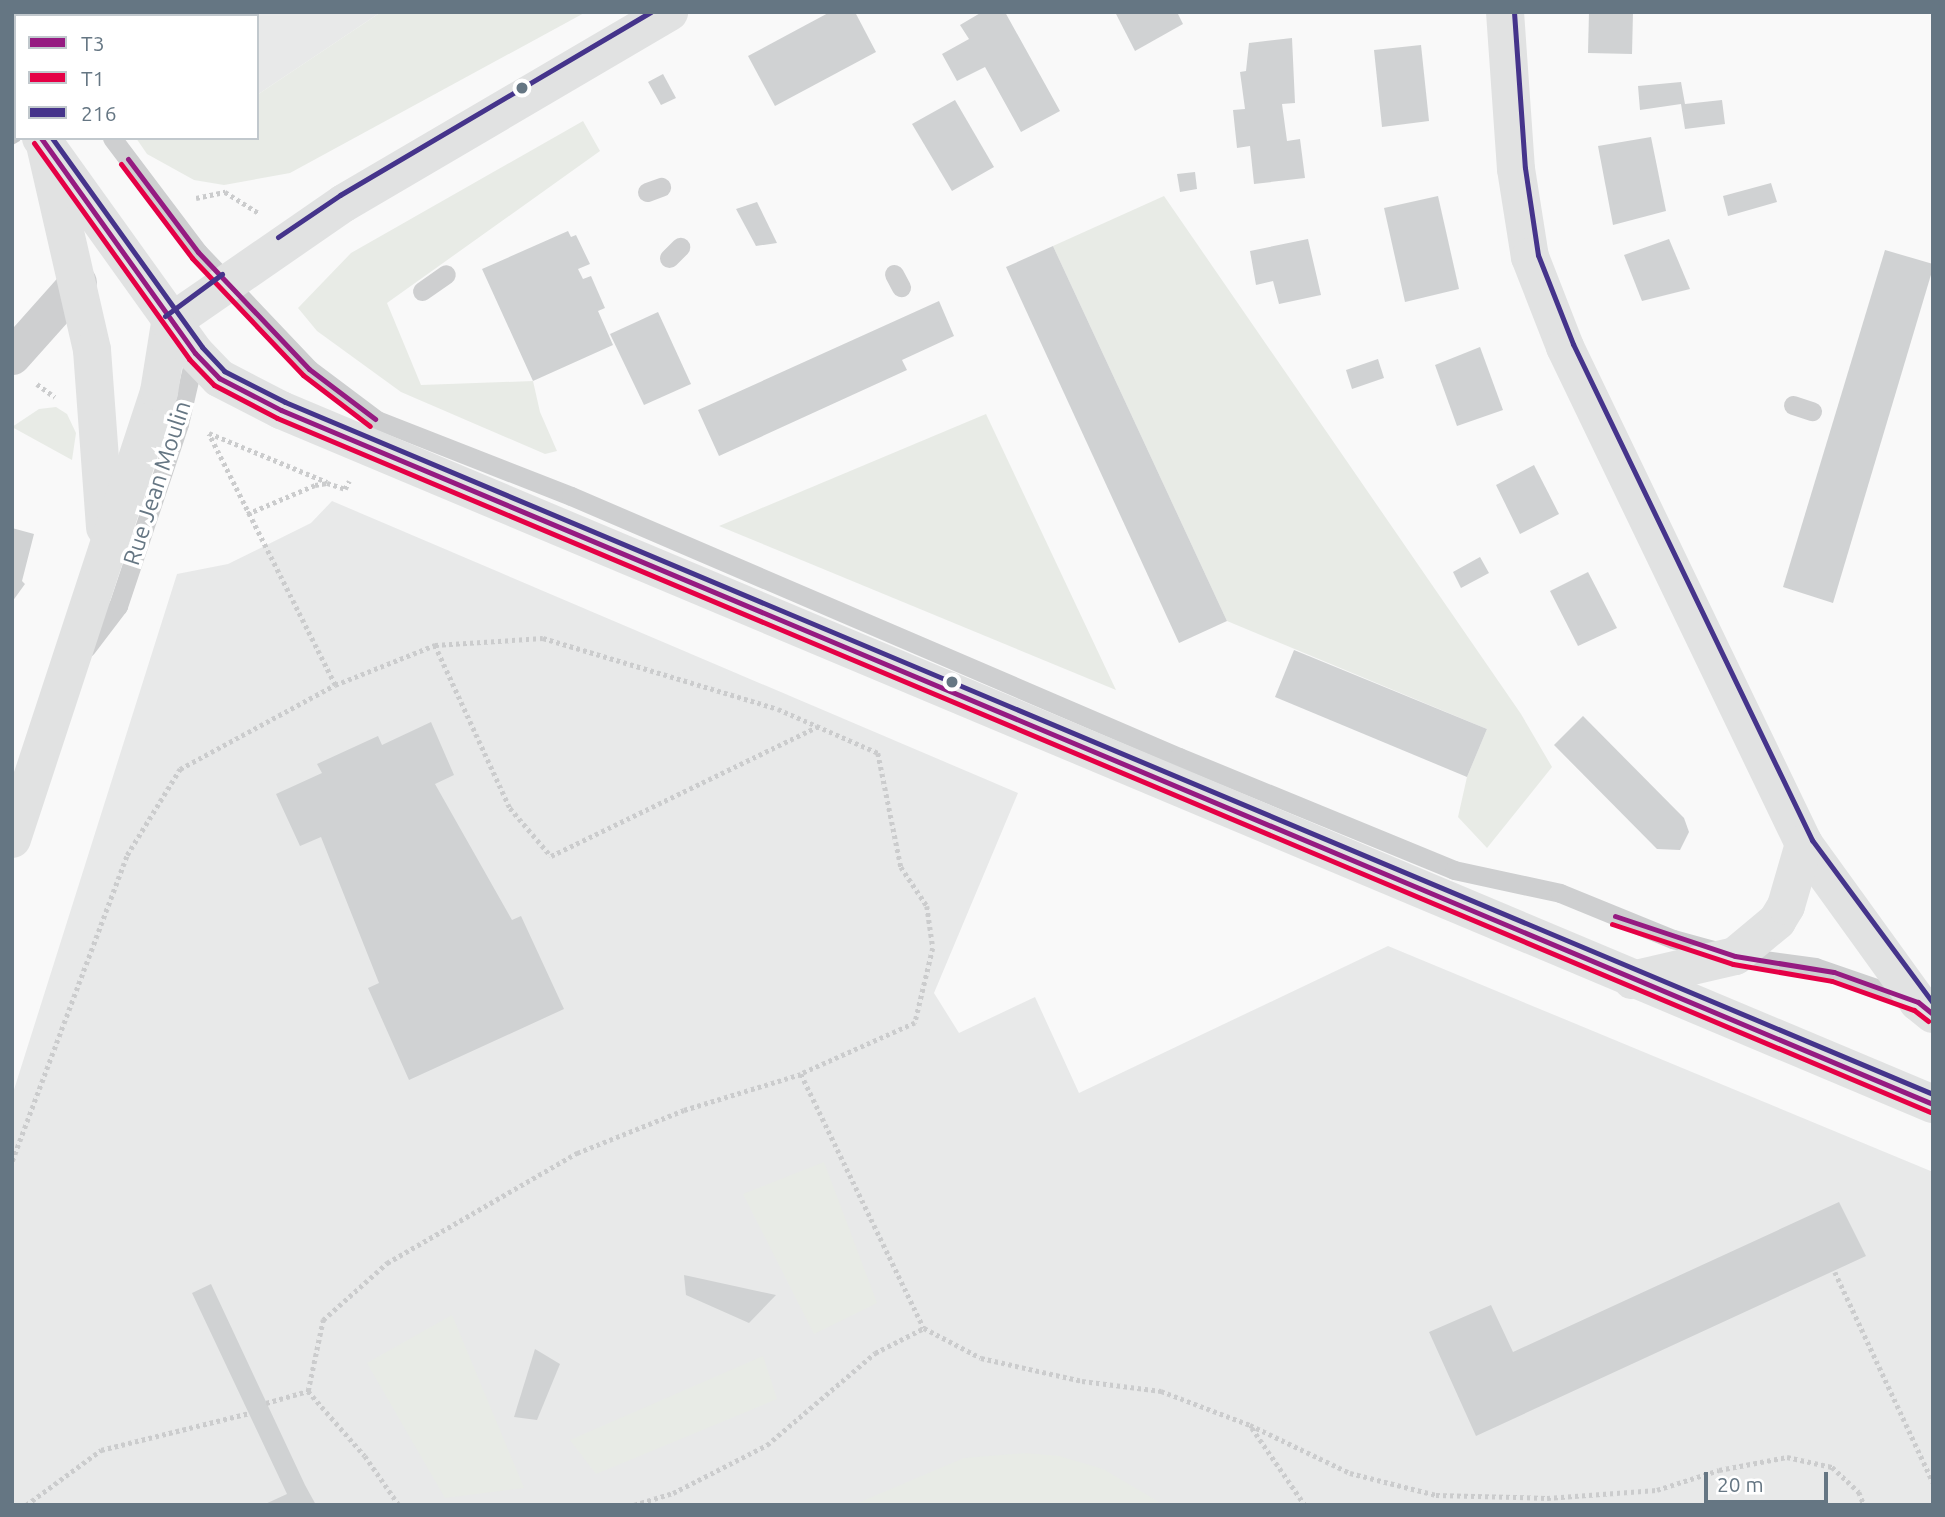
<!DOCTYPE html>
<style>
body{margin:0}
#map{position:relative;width:1945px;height:1517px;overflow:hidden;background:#f9f9f9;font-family:Ubuntu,sans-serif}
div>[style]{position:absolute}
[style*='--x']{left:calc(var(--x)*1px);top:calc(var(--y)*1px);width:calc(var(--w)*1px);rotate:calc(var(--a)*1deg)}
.built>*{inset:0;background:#e8e9e9}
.green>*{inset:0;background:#e8ebe6}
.building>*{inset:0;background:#d0d2d3}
.path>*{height:4.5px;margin-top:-2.25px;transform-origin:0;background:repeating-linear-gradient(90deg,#cbcccd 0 3.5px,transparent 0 7px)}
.service>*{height:19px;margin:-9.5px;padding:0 9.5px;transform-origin:9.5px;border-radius:9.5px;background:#cecfd0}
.minor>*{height:37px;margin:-18.5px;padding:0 18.5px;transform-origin:18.5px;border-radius:18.5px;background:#cecfd0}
.secondary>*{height:38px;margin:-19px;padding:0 19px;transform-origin:19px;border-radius:19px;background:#e1e2e2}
.primary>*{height:38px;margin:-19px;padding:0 19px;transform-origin:19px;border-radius:19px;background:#e1e2e2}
.rail>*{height:5px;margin-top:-2.5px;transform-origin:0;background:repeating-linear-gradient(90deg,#c3c5c6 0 10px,transparent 0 15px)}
.bus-1>*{height:5px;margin:-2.5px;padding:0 2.5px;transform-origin:2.5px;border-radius:2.5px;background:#951b81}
.bus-2>*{height:5px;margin:-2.5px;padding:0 2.5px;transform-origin:2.5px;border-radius:2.5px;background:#e50046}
.bus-3>*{height:5px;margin:-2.5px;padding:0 2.5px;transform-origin:2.5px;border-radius:2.5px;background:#45348b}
.dots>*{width:19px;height:19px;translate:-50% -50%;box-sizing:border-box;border:4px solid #fff;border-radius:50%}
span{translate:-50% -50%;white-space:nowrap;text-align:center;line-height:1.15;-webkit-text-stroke:7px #fff;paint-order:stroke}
.street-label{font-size:23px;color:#657683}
.frame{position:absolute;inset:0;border:14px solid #657683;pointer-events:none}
.legend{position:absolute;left:14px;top:14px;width:245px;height:126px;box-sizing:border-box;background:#fff;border:2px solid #c1c8cd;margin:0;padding:9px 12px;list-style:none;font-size:21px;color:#657683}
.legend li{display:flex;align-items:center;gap:14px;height:35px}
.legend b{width:35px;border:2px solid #c1c8cd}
.scale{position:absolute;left:1704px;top:1472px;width:124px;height:32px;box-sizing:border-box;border:4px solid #657683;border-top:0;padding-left:9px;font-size:21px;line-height:24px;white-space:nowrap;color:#657683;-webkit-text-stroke:5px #fff;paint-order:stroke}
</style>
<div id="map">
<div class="built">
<div style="clip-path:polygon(55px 12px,381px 12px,257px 95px,257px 16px)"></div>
<div style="clip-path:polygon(332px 501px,1018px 793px,934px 993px,959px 1033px,1035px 997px,1079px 1093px,1388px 946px,1933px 1172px,1933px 1505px,12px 1505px,12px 1096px,177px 574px,228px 564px,311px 523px)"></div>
</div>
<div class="green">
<div style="clip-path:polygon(381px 12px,586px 12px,290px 173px,224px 185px,194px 180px,147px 154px,136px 138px,257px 138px,257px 95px)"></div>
<div style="clip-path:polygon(583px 121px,600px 151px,387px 303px,421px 385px,533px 381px,540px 412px,557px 451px,545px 454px,401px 392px,317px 331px,298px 308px,351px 253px)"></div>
<div style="clip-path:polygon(1164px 196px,1521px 714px,1552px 767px,1487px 848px,1458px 817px,1467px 777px,1487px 729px,1227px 621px,1053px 246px)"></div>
<div style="clip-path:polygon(56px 407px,67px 414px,76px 433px,72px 460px,12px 427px,39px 409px)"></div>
<div style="clip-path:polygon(986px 414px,1116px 690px,719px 526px)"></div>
<div style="clip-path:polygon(824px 1162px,877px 1303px,814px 1334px,743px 1194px)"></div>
<div style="clip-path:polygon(452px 1315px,524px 1488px,445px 1498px,367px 1363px)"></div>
<div style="clip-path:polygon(763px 1356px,777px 1399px,596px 1474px,570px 1440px)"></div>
<div style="clip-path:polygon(1025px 1453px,1059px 1456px,1103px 1469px,1164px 1505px,853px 1505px,964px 1458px)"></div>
</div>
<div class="building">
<div style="clip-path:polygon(830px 12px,855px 12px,876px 52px,775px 106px,748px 56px)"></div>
<div style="clip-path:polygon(982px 12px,1005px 12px,1060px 111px,1021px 132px,985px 67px,957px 81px,942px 54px,969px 39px,960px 25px)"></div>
<div style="clip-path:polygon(1115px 12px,1177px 12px,1183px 24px,1135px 51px)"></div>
<div style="clip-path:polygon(1589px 12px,1633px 12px,1632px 54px,1588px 53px)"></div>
<div style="clip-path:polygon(1292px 38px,1295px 103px,1282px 104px,1287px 141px,1300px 139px,1305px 178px,1254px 184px,1250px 146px,1237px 148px,1233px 110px,1245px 109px,1240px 72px,1246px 71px,1249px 43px)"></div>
<div style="clip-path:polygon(1421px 45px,1429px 121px,1382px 127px,1374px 50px)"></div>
<div style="clip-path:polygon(663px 74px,676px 98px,661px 105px,648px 82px)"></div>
<div style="clip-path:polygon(1681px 82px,1685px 104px,1722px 100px,1725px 124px,1685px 129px,1681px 104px,1640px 110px,1638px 86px)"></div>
<div style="clip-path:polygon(955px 100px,994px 167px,952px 191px,912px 124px)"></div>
<div style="clip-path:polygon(1651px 137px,1666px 211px,1613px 225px,1598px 146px)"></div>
<div style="clip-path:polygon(1195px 172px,1197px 189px,1180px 192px,1177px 174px)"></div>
<div style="clip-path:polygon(1771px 183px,1777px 202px,1728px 216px,1723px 196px)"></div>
<div style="clip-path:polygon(1438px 196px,1459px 289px,1405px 302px,1384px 208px)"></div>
<div style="clip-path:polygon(757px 202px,777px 243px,756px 246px,736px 209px)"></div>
<div style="clip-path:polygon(568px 231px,571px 237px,576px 235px,590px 264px,578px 269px,583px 279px,591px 276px,605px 308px,598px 311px,613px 345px,533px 381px,482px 269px)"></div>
<div style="clip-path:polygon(1308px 239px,1321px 295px,1279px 304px,1273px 281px,1256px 285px,1250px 251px)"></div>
<div style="clip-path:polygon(1669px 239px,1690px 289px,1642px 301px,1624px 255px)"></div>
<div style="clip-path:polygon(1053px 246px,1227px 621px,1179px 643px,1006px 267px)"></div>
<div style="clip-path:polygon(1885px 250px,1933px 264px,1933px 268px,1833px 603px,1783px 587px)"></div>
<div style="clip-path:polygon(939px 301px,954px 336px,902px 360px,907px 370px,719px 456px,698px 410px)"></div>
<div style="clip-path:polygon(658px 312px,691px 384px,644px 405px,610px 334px)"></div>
<div style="clip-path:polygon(1480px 347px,1503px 410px,1457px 426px,1435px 365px)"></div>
<div style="clip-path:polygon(1378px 359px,1384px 378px,1352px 389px,1346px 370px)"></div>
<div style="clip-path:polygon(1534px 465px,1559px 514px,1520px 534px,1496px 485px)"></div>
<div style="clip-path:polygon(12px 528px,34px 534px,22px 581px,25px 584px,12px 602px)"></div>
<div style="clip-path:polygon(1480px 557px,1489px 573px,1461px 588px,1453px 572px)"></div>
<div style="clip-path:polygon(1588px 572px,1617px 628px,1578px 646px,1550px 591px)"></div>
<div style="clip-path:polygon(1294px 650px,1487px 729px,1467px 777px,1275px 697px)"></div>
<div style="clip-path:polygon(1583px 716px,1684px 818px,1689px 832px,1680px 850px,1657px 849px,1554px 745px)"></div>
<div style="clip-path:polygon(431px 722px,454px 775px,435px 784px,512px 920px,521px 916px,564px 1009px,409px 1080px,368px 988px,379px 983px,321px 837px,300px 846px,276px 794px,322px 773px,317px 764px,378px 736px,382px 745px)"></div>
<div style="clip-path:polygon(1839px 1202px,1866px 1256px,1476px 1436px,1429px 1332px,1491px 1305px,1513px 1352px)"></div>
<div style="clip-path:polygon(684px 1275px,776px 1295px,749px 1323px,686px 1295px)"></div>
<div style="clip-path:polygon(211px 1284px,305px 1485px,316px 1505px,263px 1505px,287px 1494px,192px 1293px)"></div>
<div style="clip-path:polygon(535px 1349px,560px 1364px,537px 1420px,514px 1417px)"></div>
</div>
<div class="path">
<div style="--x:196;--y:198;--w:30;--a:-12"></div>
<div style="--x:225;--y:192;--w:39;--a:32"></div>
<div style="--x:37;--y:384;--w:22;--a:36"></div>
<div style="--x:209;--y:433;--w:128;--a:22.6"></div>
<div style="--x:247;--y:514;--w:74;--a:-23.1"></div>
<div style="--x:315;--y:485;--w:12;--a:-9"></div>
<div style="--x:327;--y:483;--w:19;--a:18"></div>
<div style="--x:345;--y:489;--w:9;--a:-63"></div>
<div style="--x:435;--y:645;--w:179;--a:65.3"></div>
<div style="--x:510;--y:808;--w:63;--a:49.5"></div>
<div style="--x:551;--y:856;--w:296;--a:-25.9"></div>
<div style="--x:335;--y:685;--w:108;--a:-21.8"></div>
<div style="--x:435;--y:645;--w:108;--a:-3.7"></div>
<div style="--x:543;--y:638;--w:245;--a:16.8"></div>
<div style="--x:778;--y:709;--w:109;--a:23.7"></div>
<div style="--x:878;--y:753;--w:116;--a:78.6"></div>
<div style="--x:901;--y:867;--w:47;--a:56.3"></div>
<div style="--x:927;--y:906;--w:42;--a:81.9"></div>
<div style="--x:933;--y:948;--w:77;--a:103.5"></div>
<div style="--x:915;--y:1023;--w:125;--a:155.9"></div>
<div style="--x:801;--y:1074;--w:282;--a:64.2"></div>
<div style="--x:12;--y:1161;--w:327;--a:-69.4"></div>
<div style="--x:127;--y:855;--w:101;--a:-58.4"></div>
<div style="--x:180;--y:769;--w:176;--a:-28.5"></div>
<div style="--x:335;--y:685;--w:281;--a:-116.7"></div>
<div style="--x:1835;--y:1272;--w:232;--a:65"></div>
<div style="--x:308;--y:1391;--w:86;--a:48.8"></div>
<div style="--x:365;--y:1456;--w:60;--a:55.2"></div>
<div style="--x:266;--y:1403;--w:44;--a:-15.9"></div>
<div style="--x:308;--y:1391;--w:73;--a:-78.1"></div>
<div style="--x:323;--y:1320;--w:86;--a:-41.7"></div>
<div style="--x:387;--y:1263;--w:220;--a:-30.1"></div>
<div style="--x:577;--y:1153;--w:115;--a:-21.9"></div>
<div style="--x:684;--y:1110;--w:122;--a:-17.1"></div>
<div style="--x:1252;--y:1428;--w:93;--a:55.5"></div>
<div style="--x:26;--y:1505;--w:93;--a:-36.3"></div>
<div style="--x:101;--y:1450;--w:153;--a:-14"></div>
<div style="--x:634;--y:1505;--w:41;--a:-17.1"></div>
<div style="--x:673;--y:1493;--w:106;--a:-27.1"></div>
<div style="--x:767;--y:1445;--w:142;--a:-40.4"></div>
<div style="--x:875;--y:1353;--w:55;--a:-27"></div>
<div style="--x:924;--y:1328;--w:64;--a:27.8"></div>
<div style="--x:981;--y:1358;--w:104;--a:12.8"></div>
<div style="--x:1082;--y:1381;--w:80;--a:7.2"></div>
<div style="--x:1161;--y:1391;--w:95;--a:20.9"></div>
<div style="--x:1250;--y:1425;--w:111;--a:25.6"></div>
<div style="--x:1350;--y:1473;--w:89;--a:14.3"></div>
<div style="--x:1436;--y:1495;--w:111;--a:1.5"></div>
<div style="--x:1547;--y:1498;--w:110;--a:-4.2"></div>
<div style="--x:1657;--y:1490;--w:65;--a:-17.9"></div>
<div style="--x:1719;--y:1470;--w:69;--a:-10.8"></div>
<div style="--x:1787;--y:1457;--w:46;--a:12.5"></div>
<div style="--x:1832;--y:1467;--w:37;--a:43"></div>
<div style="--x:1859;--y:1492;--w:14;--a:69"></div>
</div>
<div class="service">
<div style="--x:38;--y:12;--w:4;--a:63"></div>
<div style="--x:112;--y:138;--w:143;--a:53"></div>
<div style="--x:198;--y:252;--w:161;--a:46.5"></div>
<div style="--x:309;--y:369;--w:85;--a:36.9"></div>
<div style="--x:377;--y:420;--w:208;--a:21.4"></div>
<div style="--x:571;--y:496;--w:662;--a:23.23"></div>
<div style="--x:1179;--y:757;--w:297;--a:22.3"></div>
<div style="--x:1454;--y:870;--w:108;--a:12.2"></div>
<div style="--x:1560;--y:893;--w:122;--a:22.2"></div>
<div style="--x:1673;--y:939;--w:64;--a:15.3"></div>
<div style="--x:1735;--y:956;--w:81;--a:7.8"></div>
<div style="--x:1815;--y:967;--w:102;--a:19"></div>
<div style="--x:647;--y:192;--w:15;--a:-20"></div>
<div style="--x:669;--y:258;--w:16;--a:-45"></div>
<div style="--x:894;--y:274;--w:15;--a:62"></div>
<div style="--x:422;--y:291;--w:29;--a:-35"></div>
<div style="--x:1793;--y:405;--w:20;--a:18"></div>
<div style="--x:86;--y:648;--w:53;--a:-52.7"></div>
<div style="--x:118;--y:606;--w:192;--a:-71.5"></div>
<div style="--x:179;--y:424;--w:76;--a:-77.1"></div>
</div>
<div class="minor">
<div style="--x:12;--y:356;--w:99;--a:-48.3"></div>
</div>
<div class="secondary">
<div style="--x:46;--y:149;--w:206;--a:77.1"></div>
<div style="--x:92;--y:350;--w:178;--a:85.8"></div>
<div style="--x:12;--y:839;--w:471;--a:-71.8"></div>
<div style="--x:159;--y:392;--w:70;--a:-80.9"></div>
<div style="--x:170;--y:323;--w:211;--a:-34.6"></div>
<div style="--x:344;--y:203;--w:377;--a:-30.4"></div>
</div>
<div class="primary">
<div style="--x:1505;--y:12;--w:157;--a:86"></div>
<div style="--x:1516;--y:169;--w:89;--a:81"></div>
<div style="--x:1530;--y:257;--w:97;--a:68.7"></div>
<div style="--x:1565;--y:347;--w:551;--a:64.32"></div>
<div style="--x:1804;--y:844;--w:195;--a:54.2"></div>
<div style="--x:1918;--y:1002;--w:19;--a:39"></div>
<div style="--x:12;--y:81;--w:8;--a:60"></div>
<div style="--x:41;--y:138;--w:264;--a:54.4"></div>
<div style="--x:195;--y:353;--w:35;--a:46"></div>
<div style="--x:219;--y:378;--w:70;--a:27.3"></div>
<div style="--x:281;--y:410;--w:1792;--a:22.79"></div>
<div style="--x:1632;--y:980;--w:106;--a:-13.1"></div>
<div style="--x:1735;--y:956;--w:55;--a:-39.8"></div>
<div style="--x:1777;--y:921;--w:17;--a:-59"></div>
<div style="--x:1786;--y:906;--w:65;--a:-73.8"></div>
</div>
<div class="rail">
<div style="--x:108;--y:16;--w:8;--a:-30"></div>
<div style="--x:247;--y:16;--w:7;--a:-34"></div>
<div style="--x:12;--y:62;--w:4;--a:-27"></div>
<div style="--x:12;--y:142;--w:8;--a:-30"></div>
</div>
<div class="bus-1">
<div style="--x:41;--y:138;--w:264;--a:54.4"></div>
<div style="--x:195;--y:353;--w:35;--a:46"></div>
<div style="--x:219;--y:378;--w:70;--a:27.3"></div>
<div style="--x:281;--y:410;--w:1792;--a:22.79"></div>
<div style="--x:128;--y:159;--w:116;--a:53"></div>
<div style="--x:198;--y:252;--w:161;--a:46.5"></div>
<div style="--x:309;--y:369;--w:83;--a:37.1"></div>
<div style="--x:1615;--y:916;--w:126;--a:18.4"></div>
<div style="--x:1735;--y:956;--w:100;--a:9.2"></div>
<div style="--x:1834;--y:972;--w:89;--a:19.7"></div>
<div style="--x:1918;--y:1002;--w:19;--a:39"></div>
</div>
<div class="bus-2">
<div style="--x:34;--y:143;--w:266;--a:54.3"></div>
<div style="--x:189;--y:359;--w:36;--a:46"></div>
<div style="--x:214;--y:385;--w:71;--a:27.6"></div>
<div style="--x:277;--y:418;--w:1793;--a:22.77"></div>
<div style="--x:121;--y:164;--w:118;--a:52.9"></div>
<div style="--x:192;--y:258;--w:161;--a:46.5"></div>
<div style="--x:303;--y:375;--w:84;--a:37.3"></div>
<div style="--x:1612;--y:924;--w:127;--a:18.3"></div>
<div style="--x:1733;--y:964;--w:100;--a:9.7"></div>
<div style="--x:1832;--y:981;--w:87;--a:19.5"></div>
<div style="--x:1914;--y:1010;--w:18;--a:38"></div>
</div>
<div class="bus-3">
<div style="--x:1514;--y:12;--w:156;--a:86"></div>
<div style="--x:1525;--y:168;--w:88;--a:81.5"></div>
<div style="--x:1538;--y:255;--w:96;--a:68.5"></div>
<div style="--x:1573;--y:344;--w:551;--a:64.27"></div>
<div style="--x:1812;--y:840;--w:203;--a:53.4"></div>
<div style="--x:52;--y:138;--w:257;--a:54.3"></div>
<div style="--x:202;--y:347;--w:33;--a:47"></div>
<div style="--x:224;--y:371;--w:68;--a:26.9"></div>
<div style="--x:285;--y:402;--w:1787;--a:22.78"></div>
<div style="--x:278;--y:237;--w:75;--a:-34.1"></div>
<div style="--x:340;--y:195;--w:361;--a:-30.5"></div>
<div style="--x:165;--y:316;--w:71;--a:-36.4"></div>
</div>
<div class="dots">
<div style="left:522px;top:88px;background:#657683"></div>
<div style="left:952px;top:682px;background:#657683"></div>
</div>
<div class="street-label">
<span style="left:157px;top:483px;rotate:-72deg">Rue Jean Moulin</span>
</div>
<div class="frame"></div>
<ul class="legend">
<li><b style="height:9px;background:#951b81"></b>T3</li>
<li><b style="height:9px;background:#e50046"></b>T1</li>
<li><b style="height:9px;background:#45348b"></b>216</li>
</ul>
<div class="scale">20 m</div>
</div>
